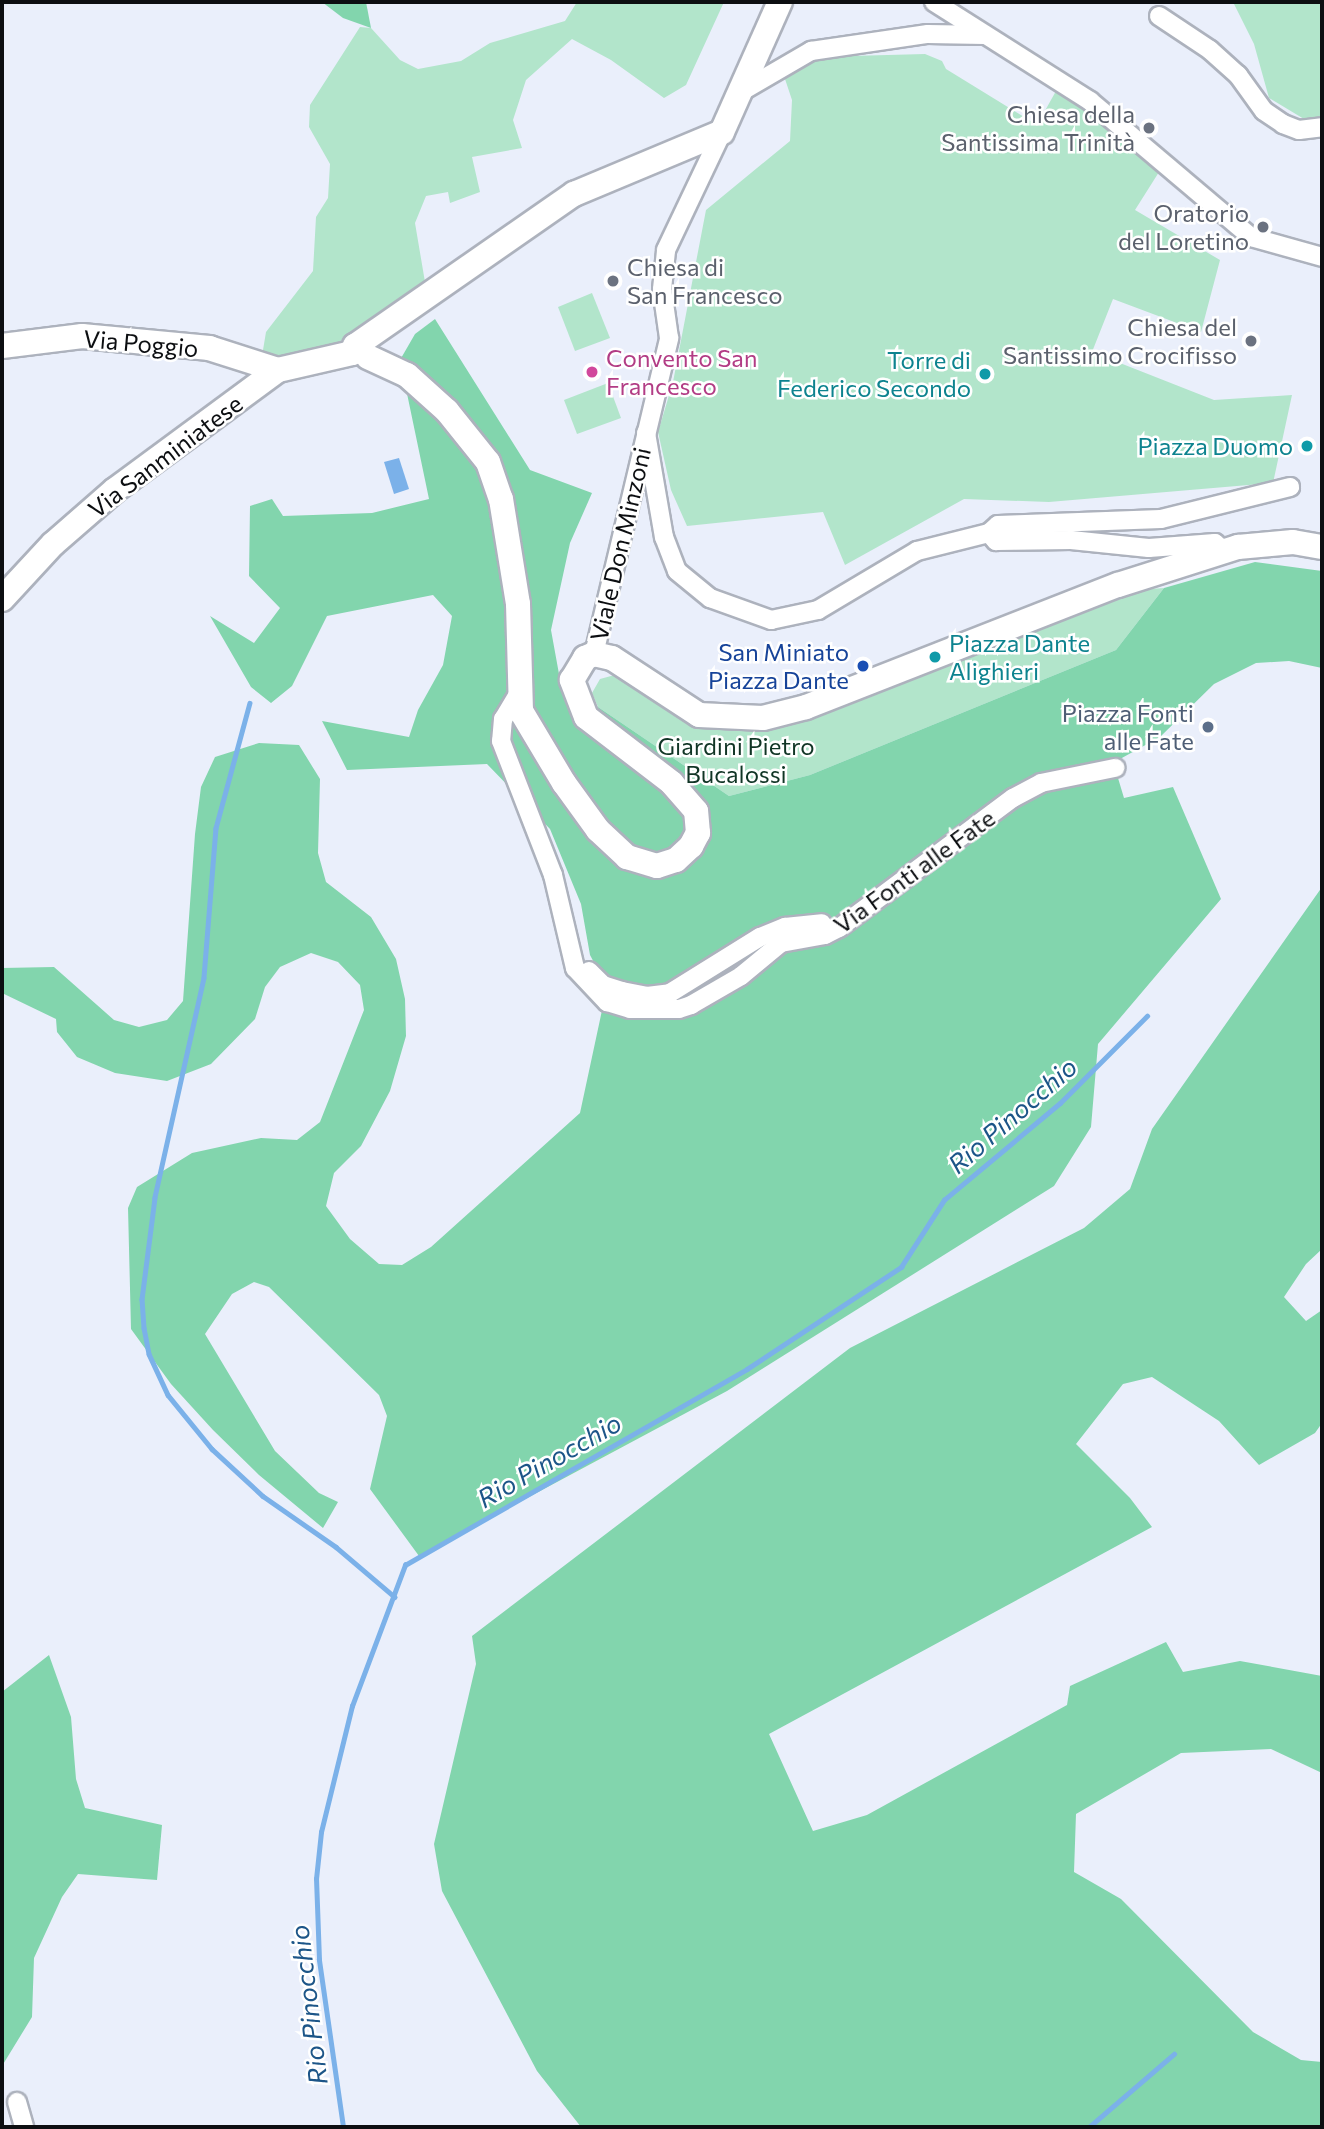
<!DOCTYPE html>
<meta charset="utf-8">
<style>
body{margin:0}
#map{position:relative;width:1324px;height:2129px;overflow:hidden;background:#eaeffb;font-family:Commissioner,sans-serif}
div>[style]{position:absolute}
[style*='--x']{left:calc(var(--x)*1px);top:calc(var(--y)*1px);width:calc(var(--w)*1px);rotate:calc(var(--a)*1deg)}
.green>*{inset:0;background:#b2e5cb}
.forest>*{inset:0;background:#82d5ad}
.water>*{inset:0;background:#7bb1e9}
.stream>*{height:4.5px;margin:-2.25px;padding:0 2.25px;transform-origin:2.25px;border-radius:2.25px;background:#7bb1e9}
.roads{filter:drop-shadow(2px 0 #adb2bd) drop-shadow(-2px 0 #adb2bd) drop-shadow(0 2px #adb2bd) drop-shadow(0 -2px #adb2bd)}
.street>*{height:18px;margin:-9px;padding:0 9px;transform-origin:9px;border-radius:9px;background:#fff}
.secondary>*{height:24px;margin:-12px;padding:0 12px;transform-origin:12px;border-radius:12px;background:#fff}
.dots>*{width:19px;height:19px;translate:-50% -50%;box-sizing:border-box;border:4px solid #fff;border-radius:50%}
span{translate:-50% -50%;white-space:nowrap;text-align:center;line-height:1.15;-webkit-text-stroke:5px #fff;paint-order:stroke}
.worship-label{font-size:24px;color:#5b616d}
.right{translate:-100% -50%;text-align:right}
.left{translate:0 -50%;text-align:left}
.street-label{font-size:24px;color:#0c0e11}
.hotel-label{font-size:24px;color:#b23c85}
.culture-label{font-size:24px;color:#0d838f}
.transit-label{font-size:24px;color:#164399}
.service-label{font-size:24px;color:#4e5e75}
.park-label{font-size:24px;color:#103525}
.water-label{font-size:26px;color:#1c5588;font-style:italic}
.frame{position:absolute;inset:0;border:4px solid #0c0e11;pointer-events:none}
</style>
<div id="map">
<div class="green">
<div style="clip-path:polygon(577px 2px,724px 2px,686px 85px,664px 98px,611px 60px,572px 39px,526px 80px,513px 120px,522px 148px,472px 157px,480px 192px,450px 203px,448px 192px,426px 196px,415px 223px,425px 282px,339px 342px,297px 358px,262px 356px,266px 332px,313px 271px,316px 217px,328px 198px,330px 164px,309px 127px,310px 105px,360px 27px,371px 28px,400px 60px,418px 69px,461px 61px,490px 43px,565px 21px)"></div>
<div style="clip-path:polygon(1233px 2px,1322px 2px,1322px 121px,1304px 119px,1269px 98px,1254px 44px)"></div>
<div style="clip-path:polygon(925px 54px,942px 61px,946px 69px,1037px 125px,1056px 91px,1099px 120px,1159px 172px,1135px 210px,1220px 260px,1201px 332px,1113px 299px,1092px 352px,1214px 400px,1292px 395px,1273px 483px,1049px 502px,964px 499px,845px 565px,823px 512px,687px 526px,671px 490px,658px 432px,673px 382px,706px 210px,790px 141px,792px 100px,783px 73px,813px 57px)"></div>
<div style="clip-path:polygon(592px 293px,610px 338px,575px 351px,558px 307px)"></div>
<div style="clip-path:polygon(608px 383px,621px 418px,577px 434px,564px 400px)"></div>
<div style="clip-path:polygon(1164px 588px,1116px 650px,810px 775px,729px 796px,598px 707px,592px 693px,600px 679px,622px 673px,755px 728px,1135px 590px)"></div>
</div>
<div class="forest">
<div style="clip-path:polygon(322px 2px,366px 2px,371px 28px,343px 18px)"></div>
<div style="clip-path:polygon(435px 319px,530px 470px,592px 493px,570px 543px,551px 630px,559px 674px,598px 707px,729px 796px,810px 775px,1116px 650px,1164px 588px,1255px 562px,1322px 571px,1322px 668px,1289px 661px,1256px 663px,1214px 684px,1160px 737px,1120px 759px,1115px 768px,1124px 798px,1173px 787px,1221px 899px,1098px 1044px,1091px 1127px,1054px 1186px,727px 1391px,419px 1556px,370px 1489px,387px 1416px,379px 1395px,269px 1287px,254px 1282px,232px 1294px,205px 1334px,275px 1451px,319px 1493px,338px 1502px,323px 1528px,259px 1475px,213px 1430px,171px 1384px,131px 1329px,128px 1208px,137px 1187px,192px 1153px,261px 1138px,297px 1140px,320px 1122px,364px 1010px,360px 985px,338px 962px,311px 953px,280px 967px,265px 987px,255px 1019px,211px 1064px,167px 1081px,115px 1073px,77px 1057px,57px 1032px,56px 1019px,2px 993px,2px 968px,54px 967px,114px 1020px,139px 1027px,167px 1020px,183px 1001px,195px 834px,201px 787px,215px 757px,259px 743px,299px 745px,320px 779px,318px 853px,326px 882px,371px 917px,396px 959px,405px 999px,406px 1036px,390px 1091px,361px 1146px,334px 1173px,326px 1206px,350px 1239px,379px 1264px,402px 1265px,431px 1247px,580px 1113px,607px 987px,590px 955px,581px 904px,550px 829px,487px 764px,347px 770px,322px 721px,409px 737px,418px 710px,443px 665px,452px 616px,433px 595px,327px 616px,292px 686px,271px 703px,251px 687px,210px 616px,254px 643px,280px 608px,249px 576px,250px 506px,272px 499px,283px 516px,372px 513px,429px 499px,400px 360px,415px 334px)"></div>
<div style="clip-path:polygon(1322px 887px,1322px 1249px,1306px 1264px,1284px 1297px,1306px 1321px,1322px 1310px,1322px 1423px,1315px 1433px,1259px 1465px,1219px 1421px,1152px 1377px,1123px 1384px,1076px 1444px,1130px 1498px,1152px 1527px,769px 1734px,813px 1831px,867px 1815px,1067px 1705px,1070px 1686px,1166px 1642px,1183px 1672px,1240px 1661px,1322px 1676px,1322px 1773px,1271px 1749px,1181px 1753px,1076px 1814px,1074px 1872px,1121px 1899px,1253px 2032px,1301px 2060px,1322px 2062px,1322px 2127px,581px 2127px,537px 2071px,442px 1891px,434px 1844px,476px 1664px,472px 1636px,850px 1348px,1084px 1228px,1130px 1189px,1152px 1129px)"></div>
<div style="clip-path:polygon(49px 1655px,71px 1717px,76px 1779px,85px 1808px,162px 1825px,157px 1880px,78px 1874px,62px 1897px,34px 1958px,32px 2017px,2px 2066px,2px 1692px)"></div>
</div>
<div class="water">
<div style="clip-path:polygon(399px 458px,409px 489px,394px 494px,384px 462px)"></div>
</div>
<div class="stream">
<div style="--x:250;--y:703;--w:130;--a:105.2"></div>
<div style="--x:216;--y:828;--w:150;--a:94.6"></div>
<div style="--x:204;--y:978;--w:225;--a:102.6"></div>
<div style="--x:155;--y:1198;--w:102;--a:97.3"></div>
<div style="--x:142;--y:1299;--w:29;--a:86"></div>
<div style="--x:144;--y:1328;--w:26;--a:79"></div>
<div style="--x:149;--y:1354;--w:45;--a:65.1"></div>
<div style="--x:168;--y:1395;--w:70;--a:50.8"></div>
<div style="--x:212;--y:1449;--w:69;--a:42.7"></div>
<div style="--x:263;--y:1496;--w:89;--a:34.9"></div>
<div style="--x:336;--y:1547;--w:77;--a:40.3"></div>
<div style="--x:343;--y:2127;--w:169;--a:-98.2"></div>
<div style="--x:319;--y:1960;--w:81;--a:-92.1"></div>
<div style="--x:316;--y:1879;--w:47;--a:-83.9"></div>
<div style="--x:321;--y:1832;--w:130;--a:-76.2"></div>
<div style="--x:352;--y:1706;--w:151;--a:-69.4"></div>
<div style="--x:405;--y:1565;--w:394;--a:-29.8"></div>
<div style="--x:747;--y:1369;--w:185;--a:-33.5"></div>
<div style="--x:901;--y:1267;--w:80;--a:-57.3"></div>
<div style="--x:944;--y:1200;--w:151;--a:-39.9"></div>
<div style="--x:1060;--y:1103;--w:123;--a:-45"></div>
<div style="--x:1089;--y:2127;--w:112;--a:-40.7"></div>
</div>
<div class="roads">
<div class="street">
<div style="--x:934;--y:2;--w:185;--a:32.4"></div>
<div style="--x:1090;--y:101;--w:211;--a:40.2"></div>
<div style="--x:1251;--y:237;--w:74;--a:15.7"></div>
<div style="--x:1159;--y:16;--w:61;--a:33.7"></div>
<div style="--x:1210;--y:50;--w:38;--a:42"></div>
<div style="--x:1238;--y:75;--w:44;--a:54.2"></div>
<div style="--x:1264;--y:111;--w:23;--a:34"></div>
<div style="--x:1283;--y:124;--w:17;--a:21"></div>
<div style="--x:1299;--y:130;--w:23;--a:-7"></div>
<div style="--x:744;--y:90;--w:78;--a:-30.2"></div>
<div style="--x:811;--y:51;--w:118;--a:-8.3"></div>
<div style="--x:928;--y:34;--w:57;--a:1"></div>
<div style="--x:646;--y:433;--w:106;--a:80.2"></div>
<div style="--x:664;--y:537;--w:36;--a:69"></div>
<div style="--x:677;--y:571;--w:43;--a:39.3"></div>
<div style="--x:710;--y:598;--w:65;--a:19.8"></div>
<div style="--x:771;--y:620;--w:48;--a:-12"></div>
<div style="--x:818;--y:610;--w:115;--a:-30.8"></div>
<div style="--x:917;--y:551;--w:74;--a:-14"></div>
<div style="--x:989;--y:533;--w:12;--a:-42"></div>
<div style="--x:998;--y:525;--w:163;--a:-2.1"></div>
<div style="--x:1161;--y:519;--w:133;--a:-13.9"></div>
<div style="--x:989;--y:533;--w:11;--a:49"></div>
<div style="--x:996;--y:541;--w:75;--a:-0.8"></div>
<div style="--x:1071;--y:540;--w:78;--a:5.9"></div>
<div style="--x:1149;--y:548;--w:66;--a:-4.3"></div>
<div style="--x:1215;--y:543;--w:12;--a:42"></div>
<div style="--x:594;--y:654;--w:325;--a:-76.6"></div>
<div style="--x:669;--y:338;--w:49;--a:-98.1"></div>
<div style="--x:662;--y:289;--w:39;--a:-84"></div>
<div style="--x:666;--y:250;--w:131;--a:-64.6"></div>
<div style="--x:520;--y:691;--w:33;--a:121"></div>
<div style="--x:503;--y:719;--w:22;--a:95"></div>
<div style="--x:501;--y:741;--w:144;--a:68.8"></div>
<div style="--x:553;--y:875;--w:96;--a:76.7"></div>
<div style="--x:575;--y:968;--w:47;--a:46.7"></div>
<div style="--x:607;--y:1002;--w:24;--a:17"></div>
<div style="--x:630;--y:1009;--w:49;--a:0"></div>
<div style="--x:679;--y:1009;--w:13;--a:-18"></div>
<div style="--x:691;--y:1005;--w:58;--a:-30.1"></div>
<div style="--x:741;--y:976;--w:52;--a:-39.5"></div>
<div style="--x:781;--y:943;--w:45;--a:-10.3"></div>
<div style="--x:825;--y:935;--w:16;--a:-27"></div>
<div style="--x:839;--y:928;--w:217;--a:-36.8"></div>
<div style="--x:1013;--y:798;--w:32;--a:-28"></div>
<div style="--x:1041;--y:783;--w:76;--a:-11.5"></div>
<div style="--x:589;--y:971;--w:20;--a:45"></div>
<div style="--x:603;--y:985;--w:20;--a:18"></div>
<div style="--x:622;--y:991;--w:25;--a:11"></div>
<div style="--x:647;--y:996;--w:23;--a:-7"></div>
<div style="--x:670;--y:993;--w:106;--a:-31.9"></div>
<div style="--x:760;--y:937;--w:27;--a:-22"></div>
<div style="--x:785;--y:927;--w:37;--a:-6"></div>
<div style="--x:17;--y:2102;--w:26;--a:74"></div>
</div>
<div class="secondary">
<div style="--x:2;--y:346;--w:81;--a:-7.1"></div>
<div style="--x:82;--y:336;--w:128;--a:5.4"></div>
<div style="--x:209;--y:348;--w:72;--a:17.7"></div>
<div style="--x:368;--y:357;--w:43;--a:24.8"></div>
<div style="--x:407;--y:375;--w:54;--a:42"></div>
<div style="--x:447;--y:411;--w:65;--a:51.2"></div>
<div style="--x:488;--y:462;--w:39;--a:71"></div>
<div style="--x:501;--y:499;--w:106;--a:80.8"></div>
<div style="--x:518;--y:604;--w:107;--a:88.4"></div>
<div style="--x:521;--y:711;--w:84;--a:59.2"></div>
<div style="--x:564;--y:783;--w:58;--a:54.1"></div>
<div style="--x:598;--y:830;--w:40;--a:43"></div>
<div style="--x:627;--y:857;--w:31;--a:17"></div>
<div style="--x:657;--y:866;--w:20;--a:-18"></div>
<div style="--x:676;--y:860;--w:21;--a:-43"></div>
<div style="--x:691;--y:846;--w:15;--a:-62"></div>
<div style="--x:698;--y:833;--w:22;--a:-95"></div>
<div style="--x:696;--y:811;--w:37;--a:-131"></div>
<div style="--x:672;--y:783;--w:108;--a:-142.5"></div>
<div style="--x:586;--y:717;--w:40;--a:-111"></div>
<div style="--x:572;--y:680;--w:26;--a:-59"></div>
<div style="--x:585;--y:658;--w:10;--a:-24"></div>
<div style="--x:594;--y:654;--w:18;--a:13"></div>
<div style="--x:612;--y:658;--w:104;--a:33.2"></div>
<div style="--x:699;--y:715;--w:64;--a:2.7"></div>
<div style="--x:763;--y:718;--w:44;--a:-14.3"></div>
<div style="--x:806;--y:707;--w:335;--a:-21.4"></div>
<div style="--x:1118;--y:585;--w:126;--a:-17.6"></div>
<div style="--x:1238;--y:547;--w:55;--a:-5.2"></div>
<div style="--x:1293;--y:542;--w:29;--a:10"></div>
<div style="--x:2;--y:599;--w:75;--a:-47.2"></div>
<div style="--x:53;--y:544;--w:82;--a:-41.1"></div>
<div style="--x:115;--y:490;--w:202;--a:-36.4"></div>
<div style="--x:278;--y:370;--w:76;--a:-12.9"></div>
<div style="--x:352;--y:353;--w:8;--a:-67"></div>
<div style="--x:355;--y:346;--w:267;--a:-34.8"></div>
<div style="--x:574;--y:194;--w:160;--a:-22.7"></div>
<div style="--x:722;--y:132;--w:142;--a:-66"></div>
</div>
</div>
<div class="dots">
<div style="left:1149px;top:128px;background:#6b7280"></div>
<div style="left:1263px;top:227px;background:#6b7280"></div>
<div style="left:613px;top:281px;background:#6b7280"></div>
<div style="left:1251px;top:341px;background:#6b7280"></div>
<div style="left:592px;top:372px;background:#d1479c"></div>
<div style="left:985px;top:374px;background:#0f9aa8"></div>
<div style="left:1307px;top:446px;background:#0f9aa8"></div>
<div style="left:935px;top:657px;background:#0f9aa8"></div>
<div style="left:863px;top:666px;background:#1a4fb4"></div>
<div style="left:1208px;top:727px;background:#5c6f8a"></div>
</div>
<div class="worship-label">
<span class="right" style="left:1135px;top:128px">Chiesa della<br>Santissima Trinità</span>
<span class="right" style="left:1249px;top:227px">Oratorio<br>del Loretino</span>
<span class="left" style="left:627px;top:281px">Chiesa di<br>San Francesco</span>
<span class="right" style="left:1237px;top:341px">Chiesa del<br>Santissimo Crocifisso</span>
</div>
<div class="street-label">
<span style="left:141px;top:343px;rotate:5deg">Via Poggio</span>
<span style="left:165px;top:456px;rotate:-37deg">Via Sanminiatese</span>
<span style="left:620px;top:544px;rotate:-77deg">Viale Don Minzoni</span>
<span style="left:914px;top:871px;rotate:-36deg">Via Fonti alle Fate</span>
</div>
<div class="hotel-label">
<span class="left" style="left:606px;top:372px">Convento San<br>Francesco</span>
</div>
<div class="culture-label">
<span class="right" style="left:971px;top:374px">Torre di<br>Federico Secondo</span>
<span class="right" style="left:1293px;top:446px">Piazza Duomo</span>
<span class="left" style="left:949px;top:657px">Piazza Dante<br>Alighieri</span>
</div>
<div class="transit-label">
<span class="right" style="left:849px;top:666px">San Miniato<br>Piazza Dante</span>
</div>
<div class="service-label">
<span class="right" style="left:1194px;top:727px">Piazza Fonti<br>alle Fate</span>
</div>
<div class="park-label">
<span style="left:736px;top:760px">Giardini Pietro<br>Bucalossi</span>
</div>
<div class="water-label">
<span style="left:1012px;top:1115px;rotate:-41deg">Rio Pinocchio</span>
<span style="left:549px;top:1460px;rotate:-30deg">Rio Pinocchio</span>
<span style="left:308px;top:2005px;rotate:-97deg">Rio Pinocchio</span>
</div>
<div class="frame"></div>
</div>
